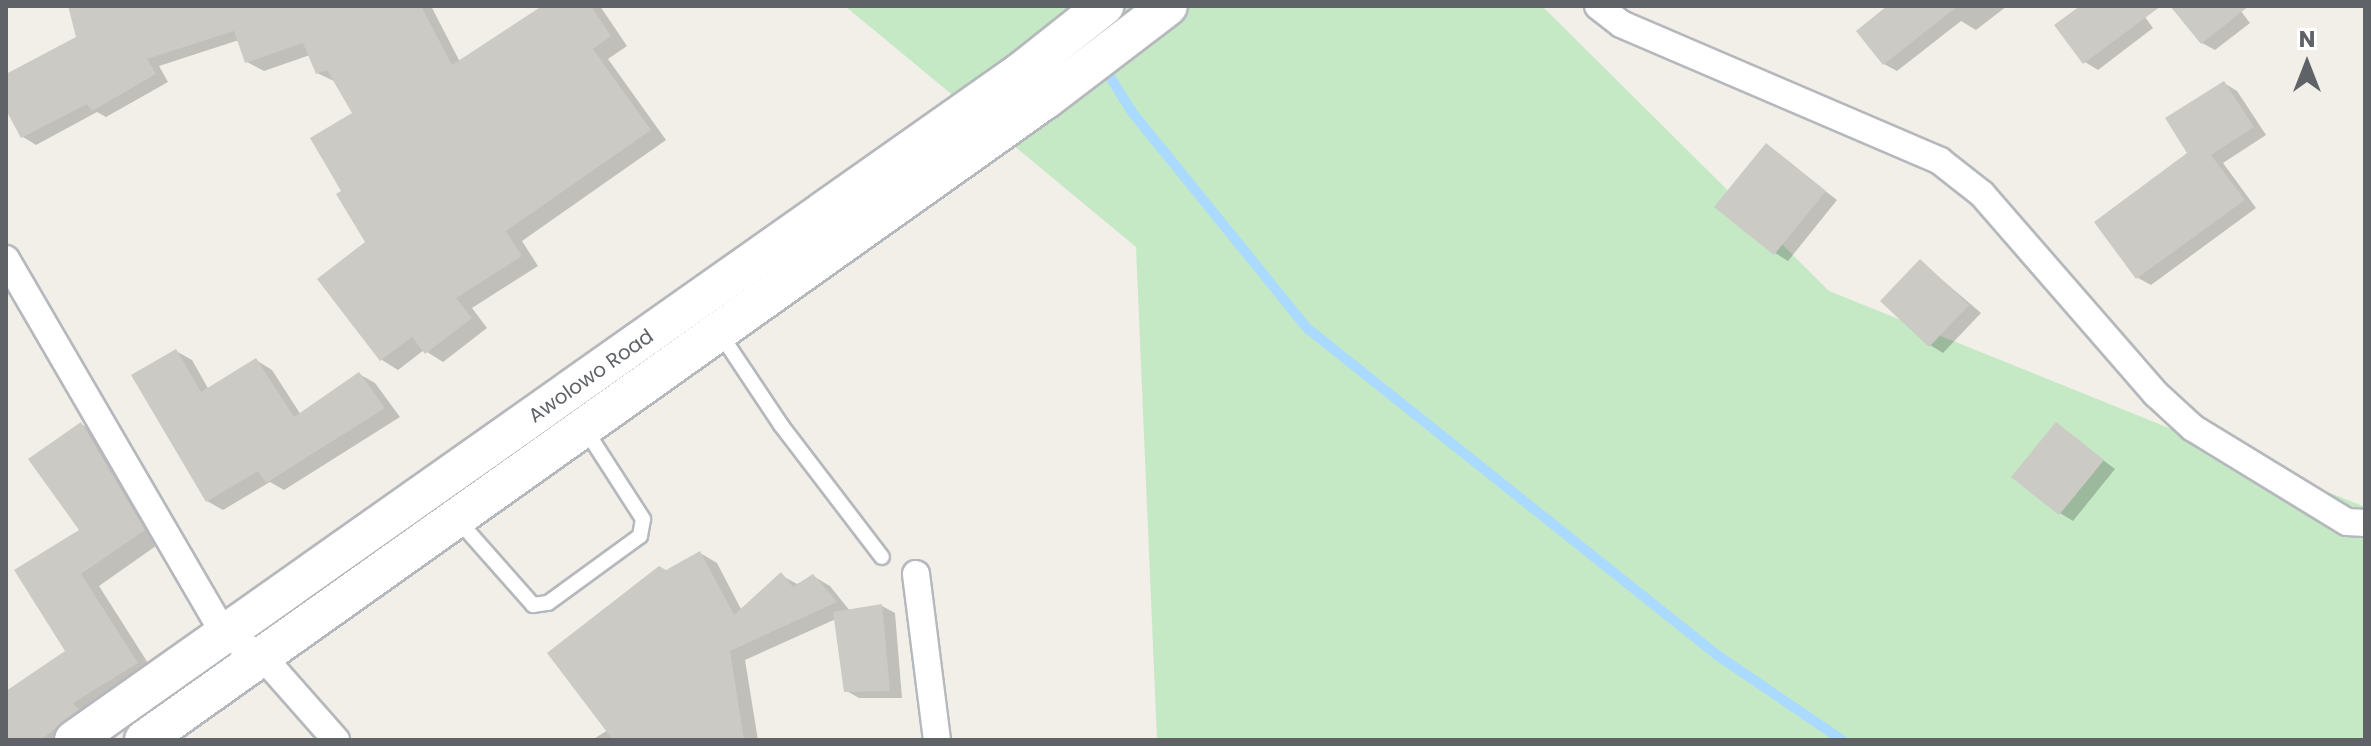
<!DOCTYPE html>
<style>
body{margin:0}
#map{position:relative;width:2371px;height:746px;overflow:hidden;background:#f1efe8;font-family:Poppins,sans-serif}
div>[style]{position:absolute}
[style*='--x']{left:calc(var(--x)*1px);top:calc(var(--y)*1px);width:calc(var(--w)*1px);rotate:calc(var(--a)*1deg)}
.green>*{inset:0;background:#c5e8c5}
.shadow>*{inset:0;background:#0003}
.stream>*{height:10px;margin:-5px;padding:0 5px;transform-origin:5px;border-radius:5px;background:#aadaff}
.building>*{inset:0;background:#cccac5}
.roads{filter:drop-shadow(2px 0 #b5b8bc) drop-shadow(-2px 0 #b5b8bc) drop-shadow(0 2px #b5b8bc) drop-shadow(0 -2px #b5b8bc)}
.service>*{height:14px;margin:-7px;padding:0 7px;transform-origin:7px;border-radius:7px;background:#fff}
.minor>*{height:26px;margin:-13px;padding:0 13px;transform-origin:13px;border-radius:13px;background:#fff}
.secondary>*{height:38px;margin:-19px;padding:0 19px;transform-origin:19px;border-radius:19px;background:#fff}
span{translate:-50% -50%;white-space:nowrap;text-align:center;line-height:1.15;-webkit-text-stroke:8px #fff;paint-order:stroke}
.street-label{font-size:20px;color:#5f6368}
.frame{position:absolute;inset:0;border:8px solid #5f6368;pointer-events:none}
.north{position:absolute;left:2267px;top:24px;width:80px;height:80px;-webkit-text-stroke:6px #fff;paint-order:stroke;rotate:0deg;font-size:22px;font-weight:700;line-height:32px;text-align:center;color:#5f6368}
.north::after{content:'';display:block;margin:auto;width:28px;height:36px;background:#5f6368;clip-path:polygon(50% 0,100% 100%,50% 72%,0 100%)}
</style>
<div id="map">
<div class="green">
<div style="clip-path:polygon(845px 6px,1542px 6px,1829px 291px,2365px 507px,2365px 740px,1157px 740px,1136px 247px)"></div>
</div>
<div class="shadow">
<div style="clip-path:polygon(70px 6px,431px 6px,460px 62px,545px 6px,600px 6px,627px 46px,608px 59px,666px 140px,522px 241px,538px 266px,472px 308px,487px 328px,443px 362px,424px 350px,398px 370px,382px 360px,320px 279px,368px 243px,344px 192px,355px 114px,336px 82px,317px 73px,310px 55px,264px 71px,247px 62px,239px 40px,159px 66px,168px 82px,106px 117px,97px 112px,36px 145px,23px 137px,6px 105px,6px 76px,78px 38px)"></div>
<div style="clip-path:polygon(1891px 6px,2007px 6px,1976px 30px,1961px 21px,1897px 71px,1884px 64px)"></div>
<div style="clip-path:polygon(2083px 6px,2137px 6px,2153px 28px,2098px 70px,2085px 62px)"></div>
<div style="clip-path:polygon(2172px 6px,2237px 6px,2250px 23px,2215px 50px,2202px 43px)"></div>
<div style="clip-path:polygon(2224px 83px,2237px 91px,2266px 135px,2223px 163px,2256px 208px,2151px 285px,2138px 278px)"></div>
<div style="clip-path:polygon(1767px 146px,1837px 200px,1788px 261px,1775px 253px)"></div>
<div style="clip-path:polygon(1920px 261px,1981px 313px,1943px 353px,1930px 345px)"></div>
<div style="clip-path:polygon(176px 351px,192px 360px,209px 390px,256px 360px,272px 370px,301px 415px,359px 374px,375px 383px,400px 417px,284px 490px,270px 482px,223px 510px,207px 501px)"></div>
<div style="clip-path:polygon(81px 424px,100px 435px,163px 541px,99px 586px,155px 674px,74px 740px,6px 740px,6px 693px,68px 652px,82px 531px)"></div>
<div style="clip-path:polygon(2056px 425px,2115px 469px,2073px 521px,2060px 513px)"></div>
<div style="clip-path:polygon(700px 553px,717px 563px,742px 611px,781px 575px,797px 584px,813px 576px,830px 586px,850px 611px,882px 606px,895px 613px,902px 698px,859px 698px,845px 690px,836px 619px,745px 660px,758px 740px,592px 740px,608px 730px,666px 572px)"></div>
</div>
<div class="stream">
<div style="--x:1102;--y:64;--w:57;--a:58"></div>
<div style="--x:1132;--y:112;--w:278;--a:51"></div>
<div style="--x:1307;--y:328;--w:524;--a:38.57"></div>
<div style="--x:1717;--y:655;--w:151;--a:34.2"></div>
</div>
<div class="building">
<div style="clip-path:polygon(68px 6px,421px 6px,452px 65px,542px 6px,591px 6px,611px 36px,593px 49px,651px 130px,506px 231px,522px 256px,456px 298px,472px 318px,425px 354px,412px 337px,380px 361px,317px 279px,365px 242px,336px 194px,341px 191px,310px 138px,352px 113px,327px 70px,316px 74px,303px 43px,245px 63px,234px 31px,147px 59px,156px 74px,92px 111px,87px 104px,21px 138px,6px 110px,6px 74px,76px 37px)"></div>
<div style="clip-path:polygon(1887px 6px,1958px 6px,1883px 65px,1856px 31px)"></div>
<div style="clip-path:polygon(2080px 6px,2161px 6px,2083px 64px,2054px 25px)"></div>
<div style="clip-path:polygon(2170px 6px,2249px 6px,2201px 44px)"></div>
<div style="clip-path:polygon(2224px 81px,2254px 127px,2211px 155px,2245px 200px,2136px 279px,2094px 222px,2187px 153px,2165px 118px)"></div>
<div style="clip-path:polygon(1766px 143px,1826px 191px,1774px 255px,1714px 207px)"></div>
<div style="clip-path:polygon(1920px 259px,1969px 305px,1929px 347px,1880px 301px)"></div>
<div style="clip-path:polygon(176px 349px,201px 392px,256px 358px,294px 417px,359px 372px,385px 408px,266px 483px,258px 471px,206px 502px,131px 375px)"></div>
<div style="clip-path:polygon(81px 422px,145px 530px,81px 574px,138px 663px,73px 703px,78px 710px,41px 740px,6px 740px,6px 691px,65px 651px,14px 570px,79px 530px,28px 459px)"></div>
<div style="clip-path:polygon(2056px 422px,2104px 460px,2059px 515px,2011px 477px)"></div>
<div style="clip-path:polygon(700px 551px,734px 615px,781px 572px,793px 587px,813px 574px,837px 602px,730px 651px,744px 740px,613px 740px,547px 653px,659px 566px,666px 570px)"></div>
<div style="clip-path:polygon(882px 604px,890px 691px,844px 692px,833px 612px)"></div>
</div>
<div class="roads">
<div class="service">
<div style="--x:719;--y:332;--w:112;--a:56.3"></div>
<div style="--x:781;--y:425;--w:166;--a:52.6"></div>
<div style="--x:457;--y:519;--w:115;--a:48.5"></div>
<div style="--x:533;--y:605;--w:15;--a:-8"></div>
<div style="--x:548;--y:603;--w:114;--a:-36.1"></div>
<div style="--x:640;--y:536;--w:17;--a:-80"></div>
<div style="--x:643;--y:519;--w:107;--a:-122.8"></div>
</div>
<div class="minor">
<div style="--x:1598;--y:6;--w:29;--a:38"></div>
<div style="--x:1621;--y:24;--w:347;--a:23.2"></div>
<div style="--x:1940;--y:161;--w:53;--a:38.2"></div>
<div style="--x:1982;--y:194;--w:265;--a:49"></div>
<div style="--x:2156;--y:394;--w:50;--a:42.6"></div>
<div style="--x:2193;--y:428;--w:180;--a:31.4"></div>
<div style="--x:2347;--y:522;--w:18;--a:3"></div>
<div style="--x:6;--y:259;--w:435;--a:59.8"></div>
<div style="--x:225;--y:635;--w:43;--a:29.6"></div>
<div style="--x:262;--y:656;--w:112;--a:48.6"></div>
<div style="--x:916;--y:574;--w:167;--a:82.8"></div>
</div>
<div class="secondary">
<div style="--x:74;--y:740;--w:1160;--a:-35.21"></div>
<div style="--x:1022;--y:71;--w:105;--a:-38.4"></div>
<div style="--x:144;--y:740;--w:1107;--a:-35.4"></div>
<div style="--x:1046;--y:99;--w:153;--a:-37.3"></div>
</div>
</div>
<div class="street-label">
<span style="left:591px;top:376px;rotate:-35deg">Awolowo Road</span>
</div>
<div class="frame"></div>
<div class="north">N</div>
</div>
